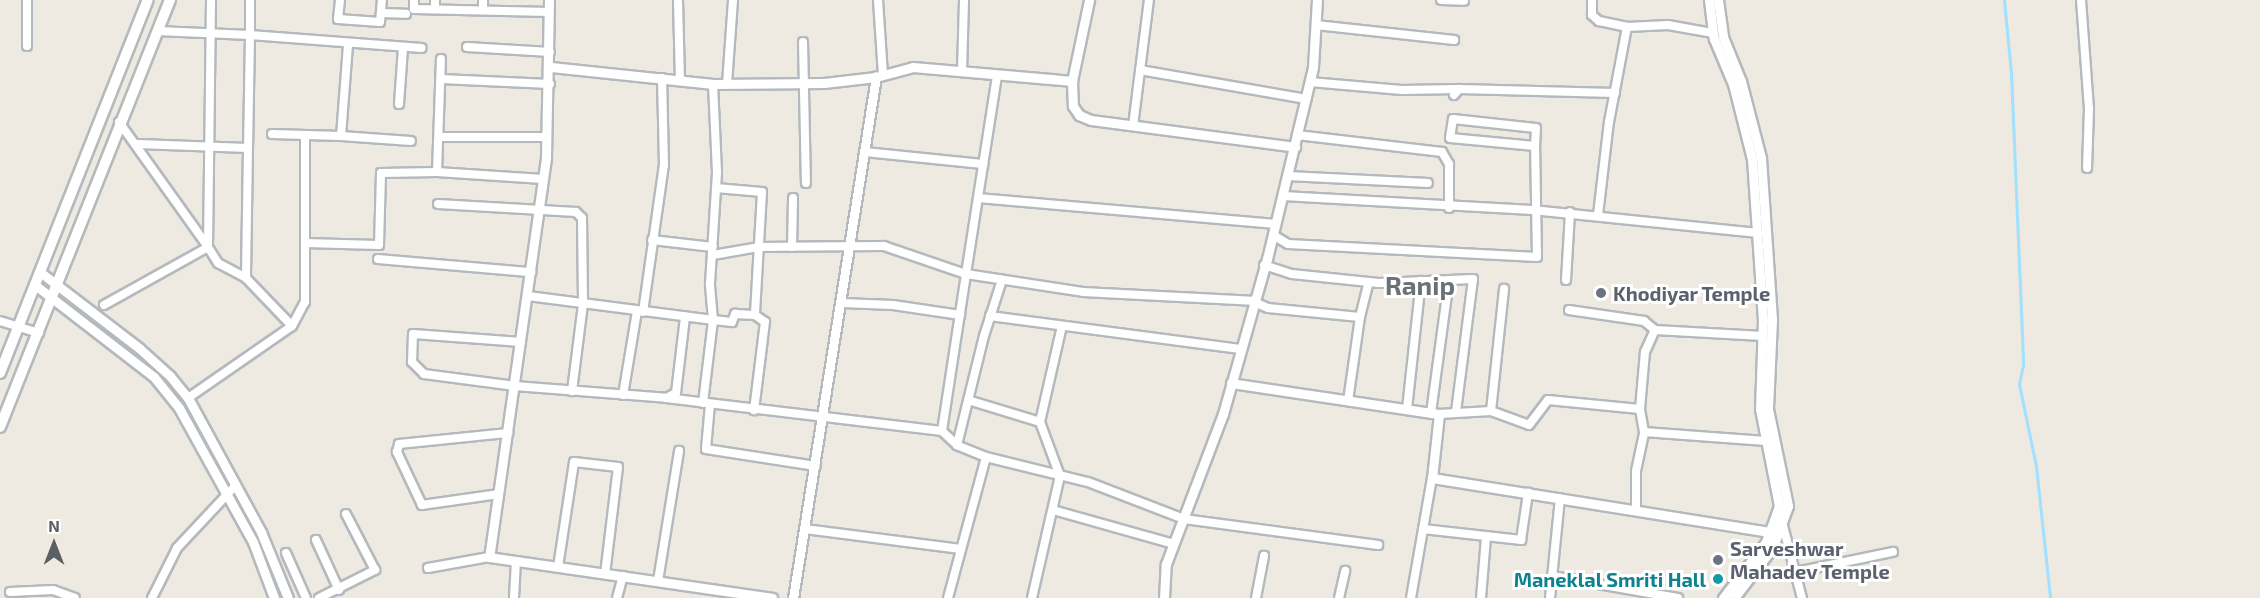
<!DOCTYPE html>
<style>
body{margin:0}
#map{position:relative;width:2260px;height:598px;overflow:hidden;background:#eeeae1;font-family:"Exo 2",sans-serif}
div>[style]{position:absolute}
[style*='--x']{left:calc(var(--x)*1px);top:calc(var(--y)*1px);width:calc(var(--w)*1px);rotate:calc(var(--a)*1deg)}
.stream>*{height:3px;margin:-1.5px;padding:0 1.5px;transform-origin:1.5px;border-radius:1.5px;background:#a1e0ff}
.roads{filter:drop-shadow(2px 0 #b4b9bd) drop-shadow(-2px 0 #b4b9bd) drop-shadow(0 2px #b4b9bd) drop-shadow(0 -2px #b4b9bd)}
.minor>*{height:8px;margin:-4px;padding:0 4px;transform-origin:4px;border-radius:4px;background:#fff}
.tertiary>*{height:9px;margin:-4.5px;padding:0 4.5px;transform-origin:4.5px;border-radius:4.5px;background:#fff}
.secondary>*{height:10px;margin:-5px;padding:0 5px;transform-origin:5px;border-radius:5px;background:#fff}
.dots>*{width:16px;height:16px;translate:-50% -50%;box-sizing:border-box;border:3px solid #fff;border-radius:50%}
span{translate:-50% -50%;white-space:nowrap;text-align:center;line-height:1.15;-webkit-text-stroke:6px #fff;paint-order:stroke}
.worship-label{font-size:20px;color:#5b616d;font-weight:700}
.left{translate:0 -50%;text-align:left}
.culture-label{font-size:20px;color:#0d838f;font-weight:700}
.right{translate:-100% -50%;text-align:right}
.district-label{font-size:26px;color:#6b7276;font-weight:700}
.north{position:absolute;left:24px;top:514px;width:60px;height:60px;-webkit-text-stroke:4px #fff;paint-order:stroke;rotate:0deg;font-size:16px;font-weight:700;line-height:24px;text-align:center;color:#5a5f64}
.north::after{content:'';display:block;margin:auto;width:21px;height:27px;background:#5a5f64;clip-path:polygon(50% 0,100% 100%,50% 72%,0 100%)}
</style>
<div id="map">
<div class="stream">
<div style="--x:2004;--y:0;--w:73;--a:84.5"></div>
<div style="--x:2011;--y:73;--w:292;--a:87.6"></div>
<div style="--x:2023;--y:365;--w:19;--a:102"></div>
<div style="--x:2019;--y:384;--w:84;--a:78.3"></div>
<div style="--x:2036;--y:466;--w:133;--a:83.9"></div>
</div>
<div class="roads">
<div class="minor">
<div style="--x:27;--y:0;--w:46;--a:90"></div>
<div style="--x:250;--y:0;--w:35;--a:90"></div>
<div style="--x:250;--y:35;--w:172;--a:4.3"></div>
<div style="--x:340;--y:0;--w:19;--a:96"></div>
<div style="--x:338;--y:19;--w:42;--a:4.1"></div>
<div style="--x:380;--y:22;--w:22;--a:-85"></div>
<div style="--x:414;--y:0;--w:9;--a:90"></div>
<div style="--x:414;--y:9;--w:135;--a:1.3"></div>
<div style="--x:678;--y:0;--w:80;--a:88.6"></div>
<div style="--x:878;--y:0;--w:75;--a:86.2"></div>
<div style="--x:1441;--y:0;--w:23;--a:2"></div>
<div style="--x:1592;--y:0;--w:15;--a:90"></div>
<div style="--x:1592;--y:15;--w:9;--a:41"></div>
<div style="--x:1599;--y:21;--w:29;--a:12"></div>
<div style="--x:2081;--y:0;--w:109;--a:85.8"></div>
<div style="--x:2089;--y:109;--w:59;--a:91.9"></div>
<div style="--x:435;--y:9;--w:9;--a:-90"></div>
<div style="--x:483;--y:10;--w:10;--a:-90"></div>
<div style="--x:381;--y:13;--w:25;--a:2"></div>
<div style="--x:1316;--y:25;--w:139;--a:6.2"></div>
<div style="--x:157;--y:31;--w:93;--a:2.5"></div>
<div style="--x:250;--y:35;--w:113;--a:91"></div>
<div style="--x:803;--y:42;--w:141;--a:88.8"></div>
<div style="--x:467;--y:47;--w:83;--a:3.4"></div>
<div style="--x:1140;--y:70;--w:169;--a:9.9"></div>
<div style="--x:962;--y:72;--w:72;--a:-88.4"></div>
<div style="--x:441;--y:79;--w:109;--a:2.6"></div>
<div style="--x:1310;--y:82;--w:92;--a:5"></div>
<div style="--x:1402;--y:90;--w:57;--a:-1"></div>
<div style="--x:727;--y:84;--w:84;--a:-85.9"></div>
<div style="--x:1454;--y:95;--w:8;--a:-50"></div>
<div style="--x:1459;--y:89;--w:156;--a:1.5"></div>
<div style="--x:399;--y:104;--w:56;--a:-85.9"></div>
<div style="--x:119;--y:122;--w:153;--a:54.5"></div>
<div style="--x:208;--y:247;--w:247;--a:-89.3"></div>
<div style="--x:1133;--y:126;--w:127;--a:-82.8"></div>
<div style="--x:272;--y:134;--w:69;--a:1.7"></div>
<div style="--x:341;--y:136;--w:92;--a:-85.6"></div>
<div style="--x:1297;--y:135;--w:146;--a:6.7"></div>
<div style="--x:1442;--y:152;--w:14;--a:60"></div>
<div style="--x:1449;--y:164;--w:44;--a:90"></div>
<div style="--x:341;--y:136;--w:70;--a:4.1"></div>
<div style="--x:439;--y:137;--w:108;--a:0"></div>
<div style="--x:138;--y:144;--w:110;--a:2.1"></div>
<div style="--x:248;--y:148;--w:130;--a:90.9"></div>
<div style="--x:246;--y:278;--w:66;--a:46.2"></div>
<div style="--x:864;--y:152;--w:120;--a:5.8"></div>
<div style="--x:437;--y:172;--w:113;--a:-88"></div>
<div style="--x:1288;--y:176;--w:140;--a:2.9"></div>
<div style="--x:716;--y:188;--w:46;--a:5"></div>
<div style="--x:762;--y:192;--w:123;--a:93.3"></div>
<div style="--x:1283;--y:196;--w:254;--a:3.2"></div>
<div style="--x:978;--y:198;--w:299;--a:5"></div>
<div style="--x:438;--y:204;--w:138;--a:3.3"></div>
<div style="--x:576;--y:212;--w:8;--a:45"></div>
<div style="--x:582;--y:218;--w:86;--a:89.3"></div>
<div style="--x:583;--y:304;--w:88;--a:97.2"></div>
<div style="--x:1541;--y:211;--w:217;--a:5.8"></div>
<div style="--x:1598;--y:215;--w:94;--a:-83.3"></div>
<div style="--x:1609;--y:122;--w:97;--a:-79.3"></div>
<div style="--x:1627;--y:27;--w:41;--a:-2.8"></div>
<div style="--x:1668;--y:25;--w:46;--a:10.1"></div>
<div style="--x:1273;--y:235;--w:17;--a:31"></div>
<div style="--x:1288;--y:244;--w:249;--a:3"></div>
<div style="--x:1537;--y:257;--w:111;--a:-91"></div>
<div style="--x:1535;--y:146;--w:85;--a:-174.6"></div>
<div style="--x:1450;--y:138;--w:19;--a:-81"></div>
<div style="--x:1453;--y:119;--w:83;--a:6.2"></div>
<div style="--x:1536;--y:128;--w:18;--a:93"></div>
<div style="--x:652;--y:240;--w:61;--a:6.5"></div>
<div style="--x:305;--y:243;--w:74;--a:1.5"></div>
<div style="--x:379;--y:245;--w:72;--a:-88.4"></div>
<div style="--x:381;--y:173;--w:56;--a:-1"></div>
<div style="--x:437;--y:172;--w:106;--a:3.8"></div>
<div style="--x:792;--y:247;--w:49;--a:-88.8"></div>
<div style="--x:713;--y:255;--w:47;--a:-9.9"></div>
<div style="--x:759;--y:247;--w:125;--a:-0.5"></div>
<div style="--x:884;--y:246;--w:87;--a:18.9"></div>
<div style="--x:966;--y:274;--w:201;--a:-81.1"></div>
<div style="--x:378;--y:259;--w:154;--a:4.9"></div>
<div style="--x:1264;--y:265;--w:29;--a:18"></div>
<div style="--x:1292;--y:274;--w:87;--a:5.9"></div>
<div style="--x:1379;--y:283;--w:94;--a:-2.4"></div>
<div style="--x:1473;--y:279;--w:134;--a:97.3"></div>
<div style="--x:1566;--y:280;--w:68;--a:-86.6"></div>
<div style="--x:528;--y:296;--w:187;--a:7.4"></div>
<div style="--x:713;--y:320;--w:19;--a:6"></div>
<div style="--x:732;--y:322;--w:9;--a:-69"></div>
<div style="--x:735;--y:314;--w:20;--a:3"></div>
<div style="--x:755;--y:315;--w:12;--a:35"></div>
<div style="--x:765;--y:322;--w:89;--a:97.1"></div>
<div style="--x:842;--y:303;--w:51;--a:2.2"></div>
<div style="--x:893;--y:305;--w:68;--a:8.5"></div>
<div style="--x:104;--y:305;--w:119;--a:-29.1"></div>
<div style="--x:208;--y:247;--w:19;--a:58"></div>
<div style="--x:218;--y:263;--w:32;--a:28"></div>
<div style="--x:1569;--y:310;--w:76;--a:8.3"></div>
<div style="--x:1644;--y:321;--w:14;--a:39"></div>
<div style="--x:1655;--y:330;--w:108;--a:3.2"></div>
<div style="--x:643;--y:312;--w:148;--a:-81.9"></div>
<div style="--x:664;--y:165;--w:87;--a:-91.3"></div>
<div style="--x:990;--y:316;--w:252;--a:7.5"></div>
<div style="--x:1360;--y:317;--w:36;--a:-76"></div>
<div style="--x:0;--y:321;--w:41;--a:17.1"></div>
<div style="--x:521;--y:342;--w:108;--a:-175.8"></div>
<div style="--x:413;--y:334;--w:28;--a:92"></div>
<div style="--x:412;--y:362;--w:17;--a:45"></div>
<div style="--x:424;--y:374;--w:92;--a:7.5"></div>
<div style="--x:515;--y:386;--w:151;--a:4.5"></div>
<div style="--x:666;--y:398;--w:278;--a:6.8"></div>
<div style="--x:942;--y:431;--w:159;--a:-81.3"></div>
<div style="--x:966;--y:274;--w:118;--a:8.7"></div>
<div style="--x:1083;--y:292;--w:169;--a:3"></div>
<div style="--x:1252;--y:301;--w:17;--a:24"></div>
<div style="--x:1268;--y:308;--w:92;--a:5.6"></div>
<div style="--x:1360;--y:317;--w:85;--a:98.1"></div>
<div style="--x:623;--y:395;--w:85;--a:-80.5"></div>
<div style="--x:668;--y:397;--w:9;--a:-27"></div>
<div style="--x:676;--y:393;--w:77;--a:-83.2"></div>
<div style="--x:188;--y:398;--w:126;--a:-34.7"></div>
<div style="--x:292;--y:326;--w:27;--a:-62"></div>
<div style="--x:305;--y:302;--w:167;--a:-90"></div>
<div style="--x:968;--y:400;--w:75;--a:17"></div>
<div style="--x:1040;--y:422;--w:98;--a:-77.1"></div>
<div style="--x:703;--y:403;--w:84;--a:-83.1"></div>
<div style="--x:713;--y:320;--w:36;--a:-95"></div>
<div style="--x:710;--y:284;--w:112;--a:-86.4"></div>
<div style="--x:717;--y:172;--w:88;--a:-92.6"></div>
<div style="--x:710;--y:404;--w:45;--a:95.1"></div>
<div style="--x:706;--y:449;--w:111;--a:8.8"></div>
<div style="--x:1407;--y:409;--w:129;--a:-83.8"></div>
<div style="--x:1491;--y:411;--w:40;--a:20.2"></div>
<div style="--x:1529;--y:425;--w:31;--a:-53"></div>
<div style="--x:1548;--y:400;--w:92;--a:5.6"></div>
<div style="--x:1431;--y:413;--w:134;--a:-82.3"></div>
<div style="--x:1439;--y:414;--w:52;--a:-3.3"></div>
<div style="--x:1491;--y:411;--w:123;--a:-83.9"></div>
<div style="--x:942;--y:431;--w:21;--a:43"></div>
<div style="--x:1644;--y:432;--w:122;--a:4.2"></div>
<div style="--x:986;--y:457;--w:105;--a:13.8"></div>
<div style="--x:1088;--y:482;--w:103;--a:21.1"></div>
<div style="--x:1184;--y:519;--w:196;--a:7.6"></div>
<div style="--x:499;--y:494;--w:78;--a:171.9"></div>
<div style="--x:422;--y:505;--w:59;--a:-115.3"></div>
<div style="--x:397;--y:452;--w:8;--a:-76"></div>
<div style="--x:399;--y:444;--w:110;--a:-5.8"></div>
<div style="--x:1053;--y:510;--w:126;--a:15.7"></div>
<div style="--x:1636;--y:510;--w:39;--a:-90"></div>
<div style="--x:1636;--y:471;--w:40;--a:-78"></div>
<div style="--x:1644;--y:432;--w:23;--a:-100"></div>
<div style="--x:1640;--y:409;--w:57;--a:-85"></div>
<div style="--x:1645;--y:352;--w:24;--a:-66"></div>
<div style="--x:1782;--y:522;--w:79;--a:75.3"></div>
<div style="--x:805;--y:529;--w:157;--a:7.3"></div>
<div style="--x:1423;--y:529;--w:99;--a:6.4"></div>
<div style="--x:1521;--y:540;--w:48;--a:-81.5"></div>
<div style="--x:316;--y:540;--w:55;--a:65.3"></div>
<div style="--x:286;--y:553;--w:49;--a:66"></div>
<div style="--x:558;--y:567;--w:106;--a:-81.3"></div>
<div style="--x:574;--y:462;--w:44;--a:6.5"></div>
<div style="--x:618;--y:467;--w:108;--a:96.9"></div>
<div style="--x:428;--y:568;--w:62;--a:-10.2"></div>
<div style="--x:1796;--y:572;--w:99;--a:-11.7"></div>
<div style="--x:1552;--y:576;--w:128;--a:9.9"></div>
<div style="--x:658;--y:581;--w:132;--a:-80.8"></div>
<div style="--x:10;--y:592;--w:43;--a:-2.7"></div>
<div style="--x:53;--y:590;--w:23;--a:20"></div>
<div style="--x:152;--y:598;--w:56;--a:-63.4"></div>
<div style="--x:177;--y:548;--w:85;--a:-46.9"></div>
<div style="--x:319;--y:598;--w:63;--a:-26.6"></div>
<div style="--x:375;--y:570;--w:63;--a:-117.4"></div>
<div style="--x:514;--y:598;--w:37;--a:-87"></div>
<div style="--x:617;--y:598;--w:23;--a:-75"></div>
<div style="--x:948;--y:598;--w:146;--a:-74.9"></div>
<div style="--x:986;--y:457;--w:31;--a:-158"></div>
<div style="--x:957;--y:445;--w:112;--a:-76.1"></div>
<div style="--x:984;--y:336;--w:59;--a:-72.2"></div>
<div style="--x:1032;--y:598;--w:125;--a:-77.1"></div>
<div style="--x:1060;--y:476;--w:58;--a:-110.3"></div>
<div style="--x:1256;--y:598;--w:43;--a:-79.2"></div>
<div style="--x:1339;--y:598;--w:28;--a:-77"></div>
<div style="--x:1411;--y:598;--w:122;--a:-80.1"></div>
<div style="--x:1481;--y:598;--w:61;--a:-85.3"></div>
<div style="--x:1550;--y:598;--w:100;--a:-84.3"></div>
</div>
<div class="tertiary">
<div style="--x:549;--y:0;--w:158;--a:91.1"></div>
<div style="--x:546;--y:158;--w:403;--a:98.1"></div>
<div style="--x:489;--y:557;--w:286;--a:8.2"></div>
<div style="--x:1709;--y:0;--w:39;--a:83"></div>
<div style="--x:1714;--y:39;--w:49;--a:67.1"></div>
<div style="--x:1733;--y:84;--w:77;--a:75.8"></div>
<div style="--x:1752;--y:159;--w:161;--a:86.1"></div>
<div style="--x:1763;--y:320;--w:89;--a:91.9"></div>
<div style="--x:1760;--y:409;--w:99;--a:78.9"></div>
<div style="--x:1779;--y:506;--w:38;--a:110"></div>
<div style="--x:1766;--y:542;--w:71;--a:127.5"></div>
<div style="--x:1718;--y:0;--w:37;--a:82"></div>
<div style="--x:1723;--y:37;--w:48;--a:67.8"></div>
<div style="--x:1741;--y:81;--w:80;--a:75.4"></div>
<div style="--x:1761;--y:158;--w:162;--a:86.1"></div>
<div style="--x:1772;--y:320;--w:89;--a:92.6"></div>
<div style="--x:1768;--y:409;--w:99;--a:78.3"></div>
<div style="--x:1788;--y:506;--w:44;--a:110.1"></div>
<div style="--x:1773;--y:547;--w:64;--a:127.4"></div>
<div style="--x:551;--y:67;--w:163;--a:6"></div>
<div style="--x:713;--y:84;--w:111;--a:-0.5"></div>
<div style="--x:824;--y:83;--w:52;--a:-6.6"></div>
<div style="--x:876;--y:77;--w:38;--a:-15"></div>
<div style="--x:913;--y:67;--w:160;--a:5"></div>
<div style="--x:1072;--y:81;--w:25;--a:88"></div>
<div style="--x:1073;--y:106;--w:11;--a:56"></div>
<div style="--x:1079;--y:115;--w:13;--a:23"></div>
<div style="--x:1091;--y:120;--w:206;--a:7.5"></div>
<div style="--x:1072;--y:81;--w:83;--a:-78.1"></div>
<div style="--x:40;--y:272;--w:125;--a:37.5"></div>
<div style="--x:139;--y:348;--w:42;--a:42.1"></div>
<div style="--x:170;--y:376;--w:28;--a:51"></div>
<div style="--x:188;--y:398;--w:153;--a:61.4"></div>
<div style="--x:261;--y:532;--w:71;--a:67.8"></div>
<div style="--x:35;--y:285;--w:150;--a:37.7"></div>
<div style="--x:154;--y:377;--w:40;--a:51"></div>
<div style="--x:179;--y:408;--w:153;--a:61.1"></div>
<div style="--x:253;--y:542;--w:60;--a:69.4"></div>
<div style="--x:1231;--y:383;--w:210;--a:8.5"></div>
<div style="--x:1439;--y:414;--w:64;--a:96.2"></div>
<div style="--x:1432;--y:478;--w:342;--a:9.1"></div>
<div style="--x:793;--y:598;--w:528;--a:-80.95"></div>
<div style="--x:1164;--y:598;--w:34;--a:-87"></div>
<div style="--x:1166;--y:564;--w:160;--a:-69.2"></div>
<div style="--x:1223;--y:414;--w:161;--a:-74.2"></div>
<div style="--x:1267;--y:259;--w:197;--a:-76.5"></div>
<div style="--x:1313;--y:67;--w:67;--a:-86.6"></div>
</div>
<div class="secondary">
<div style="--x:0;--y:373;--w:401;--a:-68.4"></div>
<div style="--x:0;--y:427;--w:460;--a:-68.3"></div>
</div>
</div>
<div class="dots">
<div style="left:1601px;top:293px;background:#6b7280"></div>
<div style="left:1718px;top:560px;background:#6b7280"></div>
<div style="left:1718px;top:579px;background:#0f9aa8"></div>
</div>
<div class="worship-label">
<span class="left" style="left:1613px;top:293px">Khodiyar Temple</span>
<span class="left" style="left:1730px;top:560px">Sarveshwar<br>Mahadev Temple</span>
</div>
<div class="culture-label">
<span class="right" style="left:1706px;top:579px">Maneklal Smriti Hall</span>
</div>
<div class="district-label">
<span style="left:1420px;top:285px">Ranip</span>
</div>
<div class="north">N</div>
</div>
